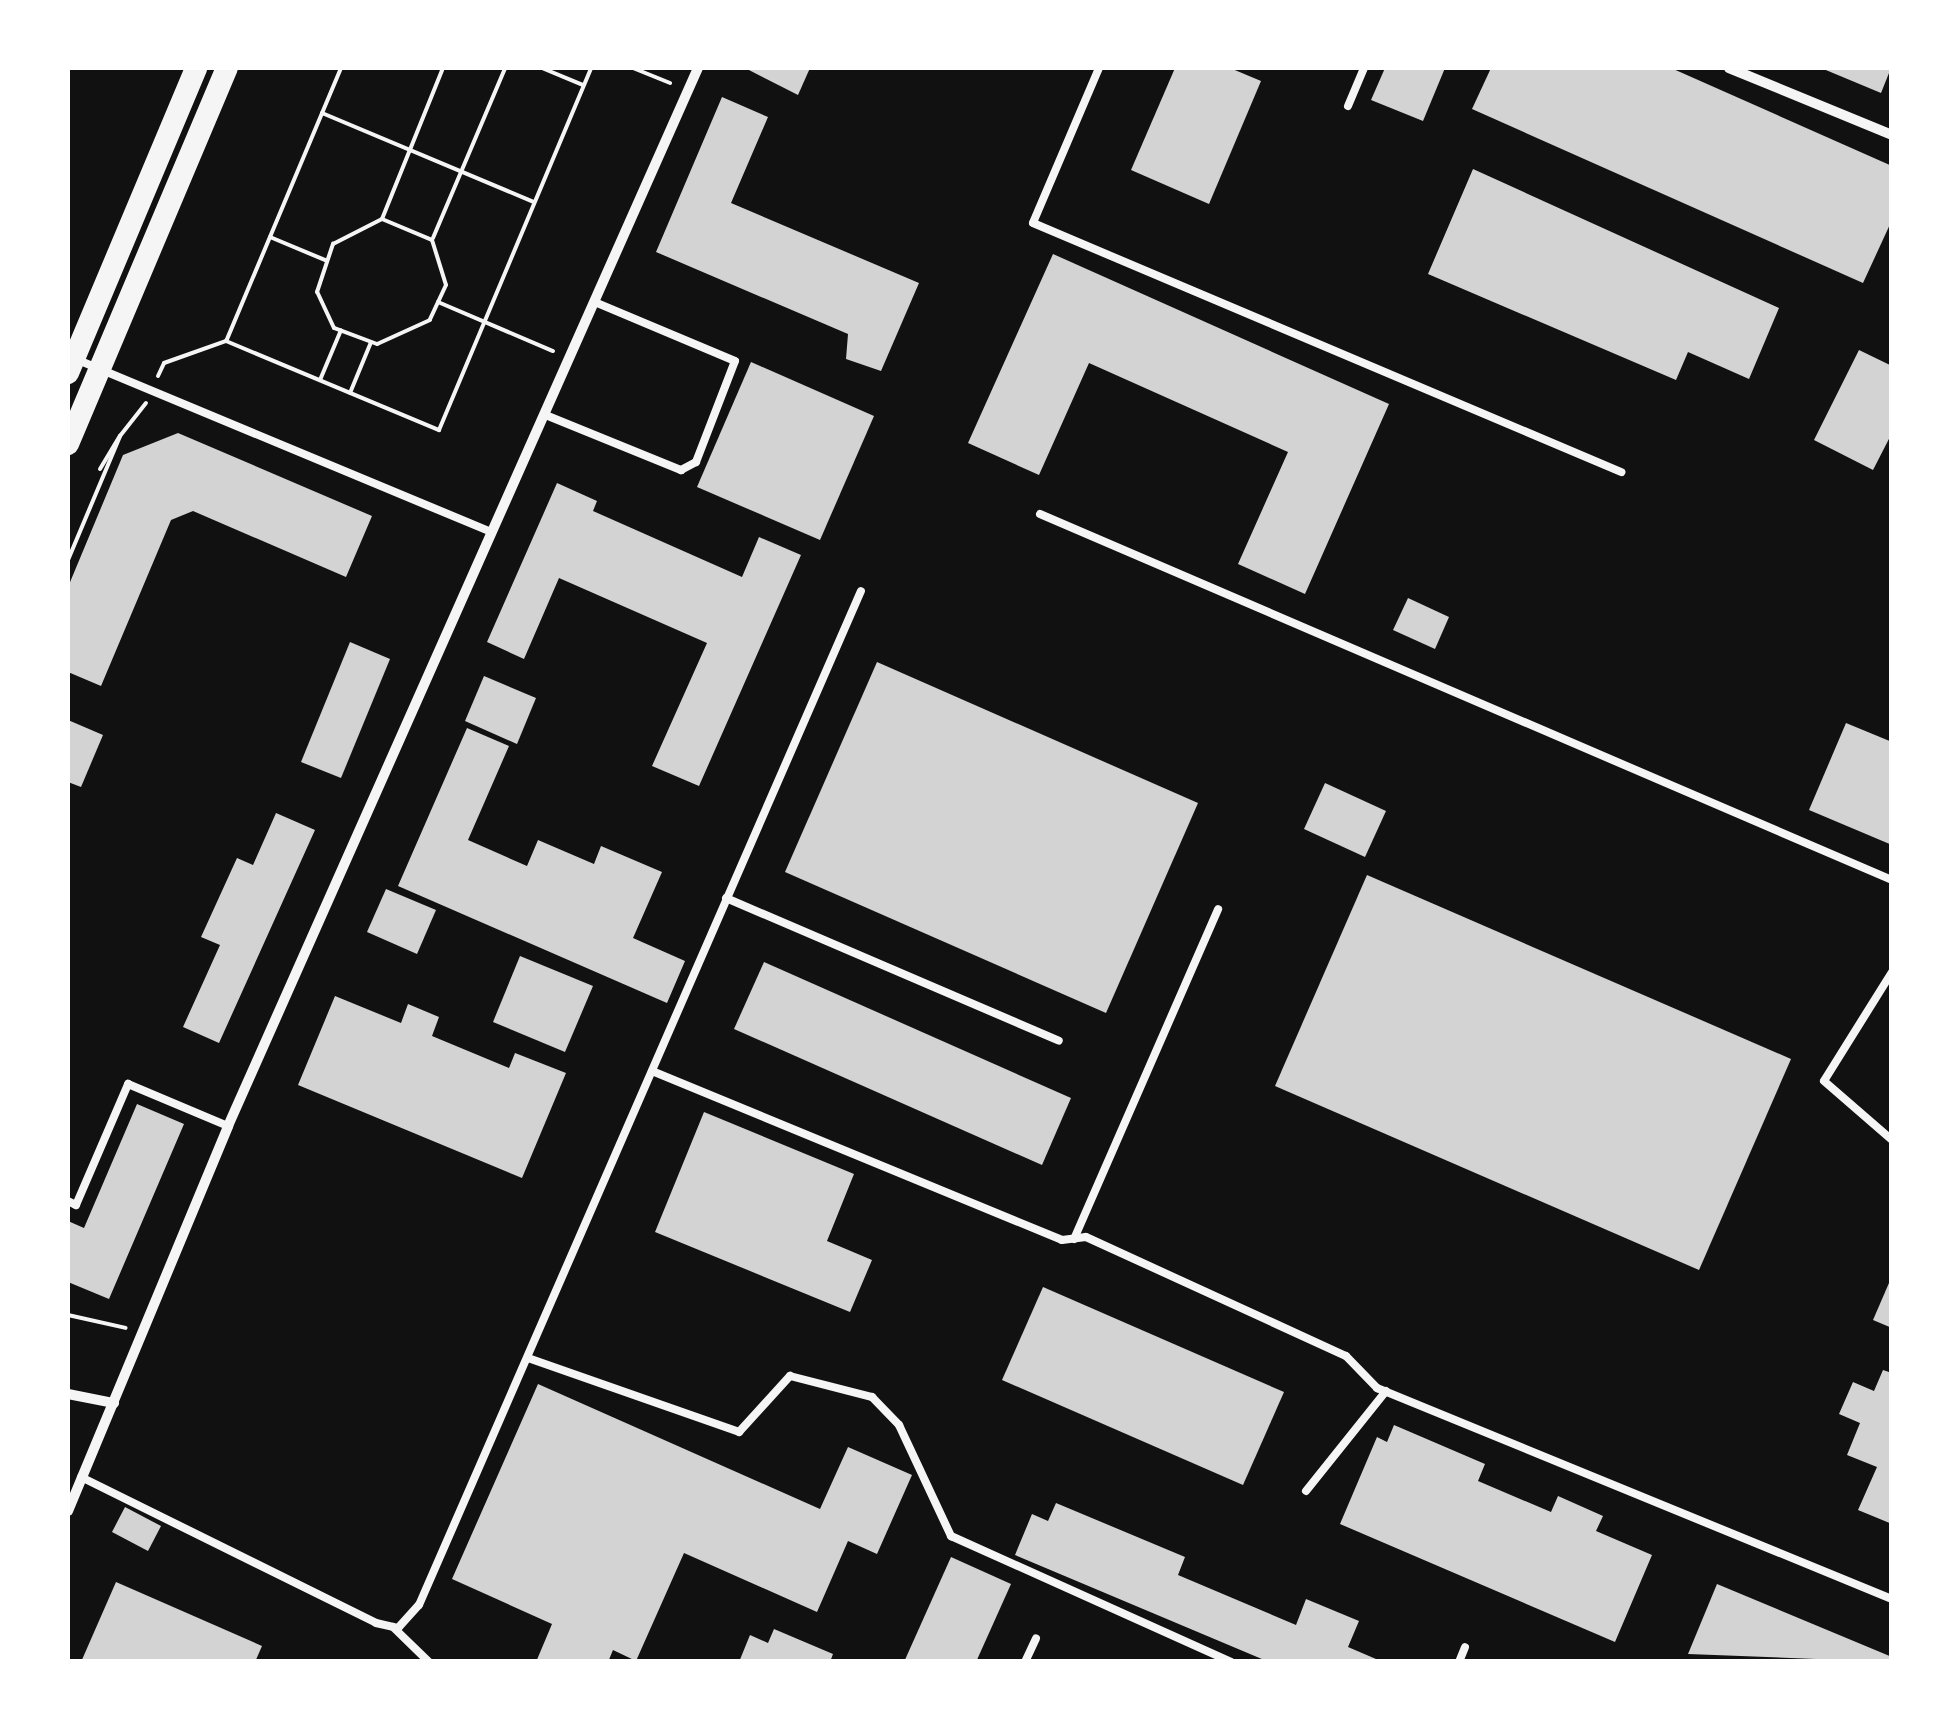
<!DOCTYPE html>
<style>
body{margin:0}
#map{position:relative;width:1959px;height:1729px;overflow:hidden;background:#111;font-family:"Sofia Sans Condensed",sans-serif}
div>[style]{position:absolute}
[style*='--x']{left:calc(var(--x)*1px);top:calc(var(--y)*1px);width:calc(var(--w)*1px);rotate:calc(var(--a)*1deg)}
.building>*{inset:0;background:#d3d3d3}
.path>*{height:4px;margin:-2px;padding:0 2px;transform-origin:2px;border-radius:2px;background:#f5f5f5}
.service>*{height:8px;margin:-4px;padding:0 4px;transform-origin:4px;border-radius:4px;background:#f5f5f5}
.minor>*{height:10px;margin:-5px;padding:0 5px;transform-origin:5px;border-radius:5px;background:#f5f5f5}
.primary>*{height:22px;margin:-11px;padding:0 11px;transform-origin:11px;border-radius:11px;background:#f5f5f5}
span{translate:-50% -50%;white-space:nowrap;text-align:center;line-height:1.15;-webkit-text-stroke:10px #fff;paint-order:stroke}
.frame{position:absolute;inset:0;border:70px solid #fff;pointer-events:none}
</style>
<div id="map">
<div class="building">
<div style="clip-path:polygon(745px 68px,810px 68px,798px 95px)"></div>
<div style="clip-path:polygon(1175px 68px,1230px 68px,1261px 81px,1209px 204px,1131px 170px)"></div>
<div style="clip-path:polygon(1385px 68px,1445px 68px,1423px 121px,1371px 100px)"></div>
<div style="clip-path:polygon(1491px 68px,1671px 68px,1892px 166px,1892px 220px,1863px 283px,1472px 109px)"></div>
<div style="clip-path:polygon(1821px 68px,1891px 68px,1881px 93px)"></div>
<div style="clip-path:polygon(722px 97px,768px 117px,731px 203px,919px 283px,881px 371px,846px 359px,848px 334px,656px 252px)"></div>
<div style="clip-path:polygon(1473px 169px,1779px 308px,1749px 379px,1688px 352px,1676px 380px,1428px 274px)"></div>
<div style="clip-path:polygon(1053px 254px,1389px 404px,1305px 594px,1238px 564px,1288px 452px,1089px 363px,1039px 475px,968px 443px)"></div>
<div style="clip-path:polygon(1859px 350px,1892px 366px,1892px 433px,1873px 470px,1814px 440px)"></div>
<div style="clip-path:polygon(751px 362px,874px 416px,820px 540px,697px 487px)"></div>
<div style="clip-path:polygon(178px 433px,372px 516px,346px 577px,193px 511px,171px 520px,101px 686px,68px 672px,68px 587px,123px 455px)"></div>
<div style="clip-path:polygon(557px 483px,597px 501px,593px 511px,742px 577px,759px 537px,801px 555px,699px 786px,652px 766px,707px 643px,559px 578px,524px 659px,487px 642px)"></div>
<div style="clip-path:polygon(1408px 598px,1449px 617px,1435px 649px,1393px 630px)"></div>
<div style="clip-path:polygon(350px 642px,390px 659px,341px 778px,301px 762px)"></div>
<div style="clip-path:polygon(877px 662px,1198px 803px,1106px 1013px,785px 872px)"></div>
<div style="clip-path:polygon(484px 676px,536px 698px,517px 744px,465px 721px)"></div>
<div style="clip-path:polygon(68px 720px,103px 735px,81px 787px,68px 782px)"></div>
<div style="clip-path:polygon(1846px 723px,1892px 742px,1892px 845px,1809px 810px)"></div>
<div style="clip-path:polygon(467px 728px,509px 746px,468px 840px,527px 866px,538px 840px,594px 864px,601px 846px,662px 872px,633px 938px,685px 961px,667px 1003px,398px 886px)"></div>
<div style="clip-path:polygon(1325px 783px,1386px 811px,1365px 857px,1304px 829px)"></div>
<div style="clip-path:polygon(276px 813px,315px 830px,219px 1043px,183px 1027px,220px 945px,201px 937px,237px 858px,253px 865px)"></div>
<div style="clip-path:polygon(1367px 875px,1791px 1059px,1699px 1270px,1275px 1086px)"></div>
<div style="clip-path:polygon(386px 889px,436px 910px,417px 954px,367px 932px)"></div>
<div style="clip-path:polygon(520px 956px,593px 986px,565px 1052px,493px 1022px)"></div>
<div style="clip-path:polygon(764px 962px,1071px 1098px,1042px 1165px,734px 1029px)"></div>
<div style="clip-path:polygon(335px 996px,401px 1023px,408px 1004px,439px 1017px,432px 1036px,509px 1068px,515px 1053px,566px 1073px,522px 1178px,298px 1085px)"></div>
<div style="clip-path:polygon(137px 1104px,184px 1124px,109px 1299px,68px 1282px,68px 1221px,84px 1228px)"></div>
<div style="clip-path:polygon(704px 1112px,854px 1174px,827px 1241px,872px 1260px,850px 1312px,655px 1232px)"></div>
<div style="clip-path:polygon(1892px 1276px,1892px 1328px,1873px 1320px)"></div>
<div style="clip-path:polygon(1043px 1287px,1284px 1392px,1243px 1485px,1002px 1380px)"></div>
<div style="clip-path:polygon(1883px 1370px,1892px 1373px,1892px 1524px,1858px 1510px,1877px 1467px,1847px 1455px,1860px 1423px,1839px 1414px,1853px 1382px,1874px 1391px)"></div>
<div style="clip-path:polygon(538px 1384px,820px 1509px,848px 1447px,912px 1475px,877px 1554px,848px 1541px,817px 1612px,684px 1553px,636px 1661px,613px 1650px,608px 1662px,536px 1662px,552px 1624px,452px 1579px)"></div>
<div style="clip-path:polygon(1394px 1425px,1485px 1464px,1478px 1481px,1551px 1512px,1558px 1496px,1603px 1516px,1596px 1531px,1652px 1555px,1615px 1642px,1340px 1524px,1377px 1437px,1387px 1442px)"></div>
<div style="clip-path:polygon(1056px 1503px,1185px 1557px,1178px 1575px,1296px 1625px,1306px 1599px,1359px 1621px,1348px 1647px,1383px 1662px,1269px 1662px,1015px 1555px,1032px 1514px,1048px 1521px)"></div>
<div style="clip-path:polygon(125px 1507px,161px 1526px,148px 1551px,112px 1532px)"></div>
<div style="clip-path:polygon(951px 1557px,1011px 1584px,976px 1662px,904px 1662px)"></div>
<div style="clip-path:polygon(116px 1582px,262px 1646px,255px 1662px,81px 1662px)"></div>
<div style="clip-path:polygon(1717px 1584px,1892px 1657px,1892px 1662px,1688px 1654px)"></div>
<div style="clip-path:polygon(774px 1629px,833px 1654px,830px 1662px,739px 1662px,750px 1635px,768px 1643px)"></div>
</div>
<div class="path">
<div style="--x:341;--y:68;--w:296;--a:112.8"></div>
<div style="--x:226;--y:341;--w:231;--a:22.7"></div>
<div style="--x:439;--y:430;--w:393;--a:-67.2"></div>
<div style="--x:542;--y:68;--w:44;--a:22.5"></div>
<div style="--x:633;--y:68;--w:40;--a:22"></div>
<div style="--x:322;--y:113;--w:230;--a:22.8"></div>
<div style="--x:382;--y:219;--w:54;--a:22.8"></div>
<div style="--x:432;--y:240;--w:47;--a:72.7"></div>
<div style="--x:446;--y:285;--w:38;--a:115"></div>
<div style="--x:430;--y:320;--w:58;--a:155.6"></div>
<div style="--x:377;--y:344;--w:46;--a:-159.6"></div>
<div style="--x:334;--y:328;--w:40;--a:-115"></div>
<div style="--x:317;--y:292;--w:51;--a:-71.6"></div>
<div style="--x:333;--y:244;--w:55;--a:-27"></div>
<div style="--x:382;--y:219;--w:163;--a:-68"></div>
<div style="--x:270;--y:237;--w:60;--a:22.7"></div>
<div style="--x:433;--y:238;--w:185;--a:-67"></div>
<div style="--x:438;--y:302;--w:125;--a:23.1"></div>
<div style="--x:158;--y:376;--w:14;--a:-65"></div>
<div style="--x:164;--y:363;--w:66;--a:-19.5"></div>
<div style="--x:320;--y:380;--w:54;--a:-67.2"></div>
<div style="--x:350;--y:393;--w:55;--a:-67.6"></div>
<div style="--x:100;--y:469;--w:39;--a:-59"></div>
<div style="--x:68;--y:560;--w:134;--a:-67.2"></div>
<div style="--x:120;--y:436;--w:42;--a:-51.8"></div>
<div style="--x:68;--y:1315;--w:59;--a:12.6"></div>
</div>
<div class="service">
<div style="--x:1099;--y:68;--w:168;--a:113.1"></div>
<div style="--x:1033;--y:223;--w:639;--a:22.95"></div>
<div style="--x:1348;--y:106;--w:41;--a:-67.2"></div>
<div style="--x:78;--y:360;--w:448;--a:22.6"></div>
<div style="--x:548;--y:416;--w:144;--a:22.1"></div>
<div style="--x:681;--y:470;--w:17;--a:-28"></div>
<div style="--x:696;--y:462;--w:108;--a:-68.9"></div>
<div style="--x:735;--y:361;--w:150;--a:-157.2"></div>
<div style="--x:1040;--y:514;--w:927;--a:23.25"></div>
<div style="--x:726;--y:898;--w:362;--a:23.2"></div>
<div style="--x:1892;--y:972;--w:128;--a:122"></div>
<div style="--x:1824;--y:1081;--w:90;--a:40.9"></div>
<div style="--x:652;--y:1071;--w:443;--a:22.4"></div>
<div style="--x:1062;--y:1240;--w:24;--a:-7"></div>
<div style="--x:1086;--y:1237;--w:286;--a:24.6"></div>
<div style="--x:1346;--y:1356;--w:45;--a:45.9"></div>
<div style="--x:1377;--y:1388;--w:557;--a:22.28"></div>
<div style="--x:68;--y:1201;--w:9;--a:27"></div>
<div style="--x:76;--y:1205;--w:132;--a:-66.7"></div>
<div style="--x:128;--y:1084;--w:108;--a:22.8"></div>
<div style="--x:1074;--y:1239;--w:360;--a:-66.4"></div>
<div style="--x:528;--y:1358;--w:224;--a:19.3"></div>
<div style="--x:739;--y:1432;--w:76;--a:-47.7"></div>
<div style="--x:790;--y:1376;--w:85;--a:14.4"></div>
<div style="--x:872;--y:1397;--w:39;--a:46"></div>
<div style="--x:899;--y:1425;--w:123;--a:64.9"></div>
<div style="--x:951;--y:1536;--w:307;--a:24.2"></div>
<div style="--x:81;--y:1477;--w:329;--a:26.3"></div>
<div style="--x:376;--y:1623;--w:23;--a:13"></div>
<div style="--x:398;--y:1628;--w:31;--a:-48"></div>
<div style="--x:419;--y:1605;--w:1106;--a:-66.45"></div>
<div style="--x:1306;--y:1491;--w:128;--a:-51.3"></div>
<div style="--x:393;--y:1627;--w:50;--a:44.2"></div>
<div style="--x:1025;--y:1662;--w:26;--a:-65"></div>
<div style="--x:1459;--y:1662;--w:16;--a:-68"></div>
</div>
<div class="minor">
<div style="--x:1729;--y:68;--w:176;--a:22.3"></div>
<div style="--x:68;--y:1394;--w:47;--a:11.1"></div>
<div style="--x:68;--y:1511;--w:417;--a:-67.4"></div>
<div style="--x:228;--y:1126;--w:1158;--a:-66.05"></div>
</div>
<div class="primary">
<div style="--x:68;--y:373;--w:331;--a:-67.2"></div>
<div style="--x:68;--y:444;--w:408;--a:-67.1"></div>
</div>
<div class="frame"></div>
</div>
